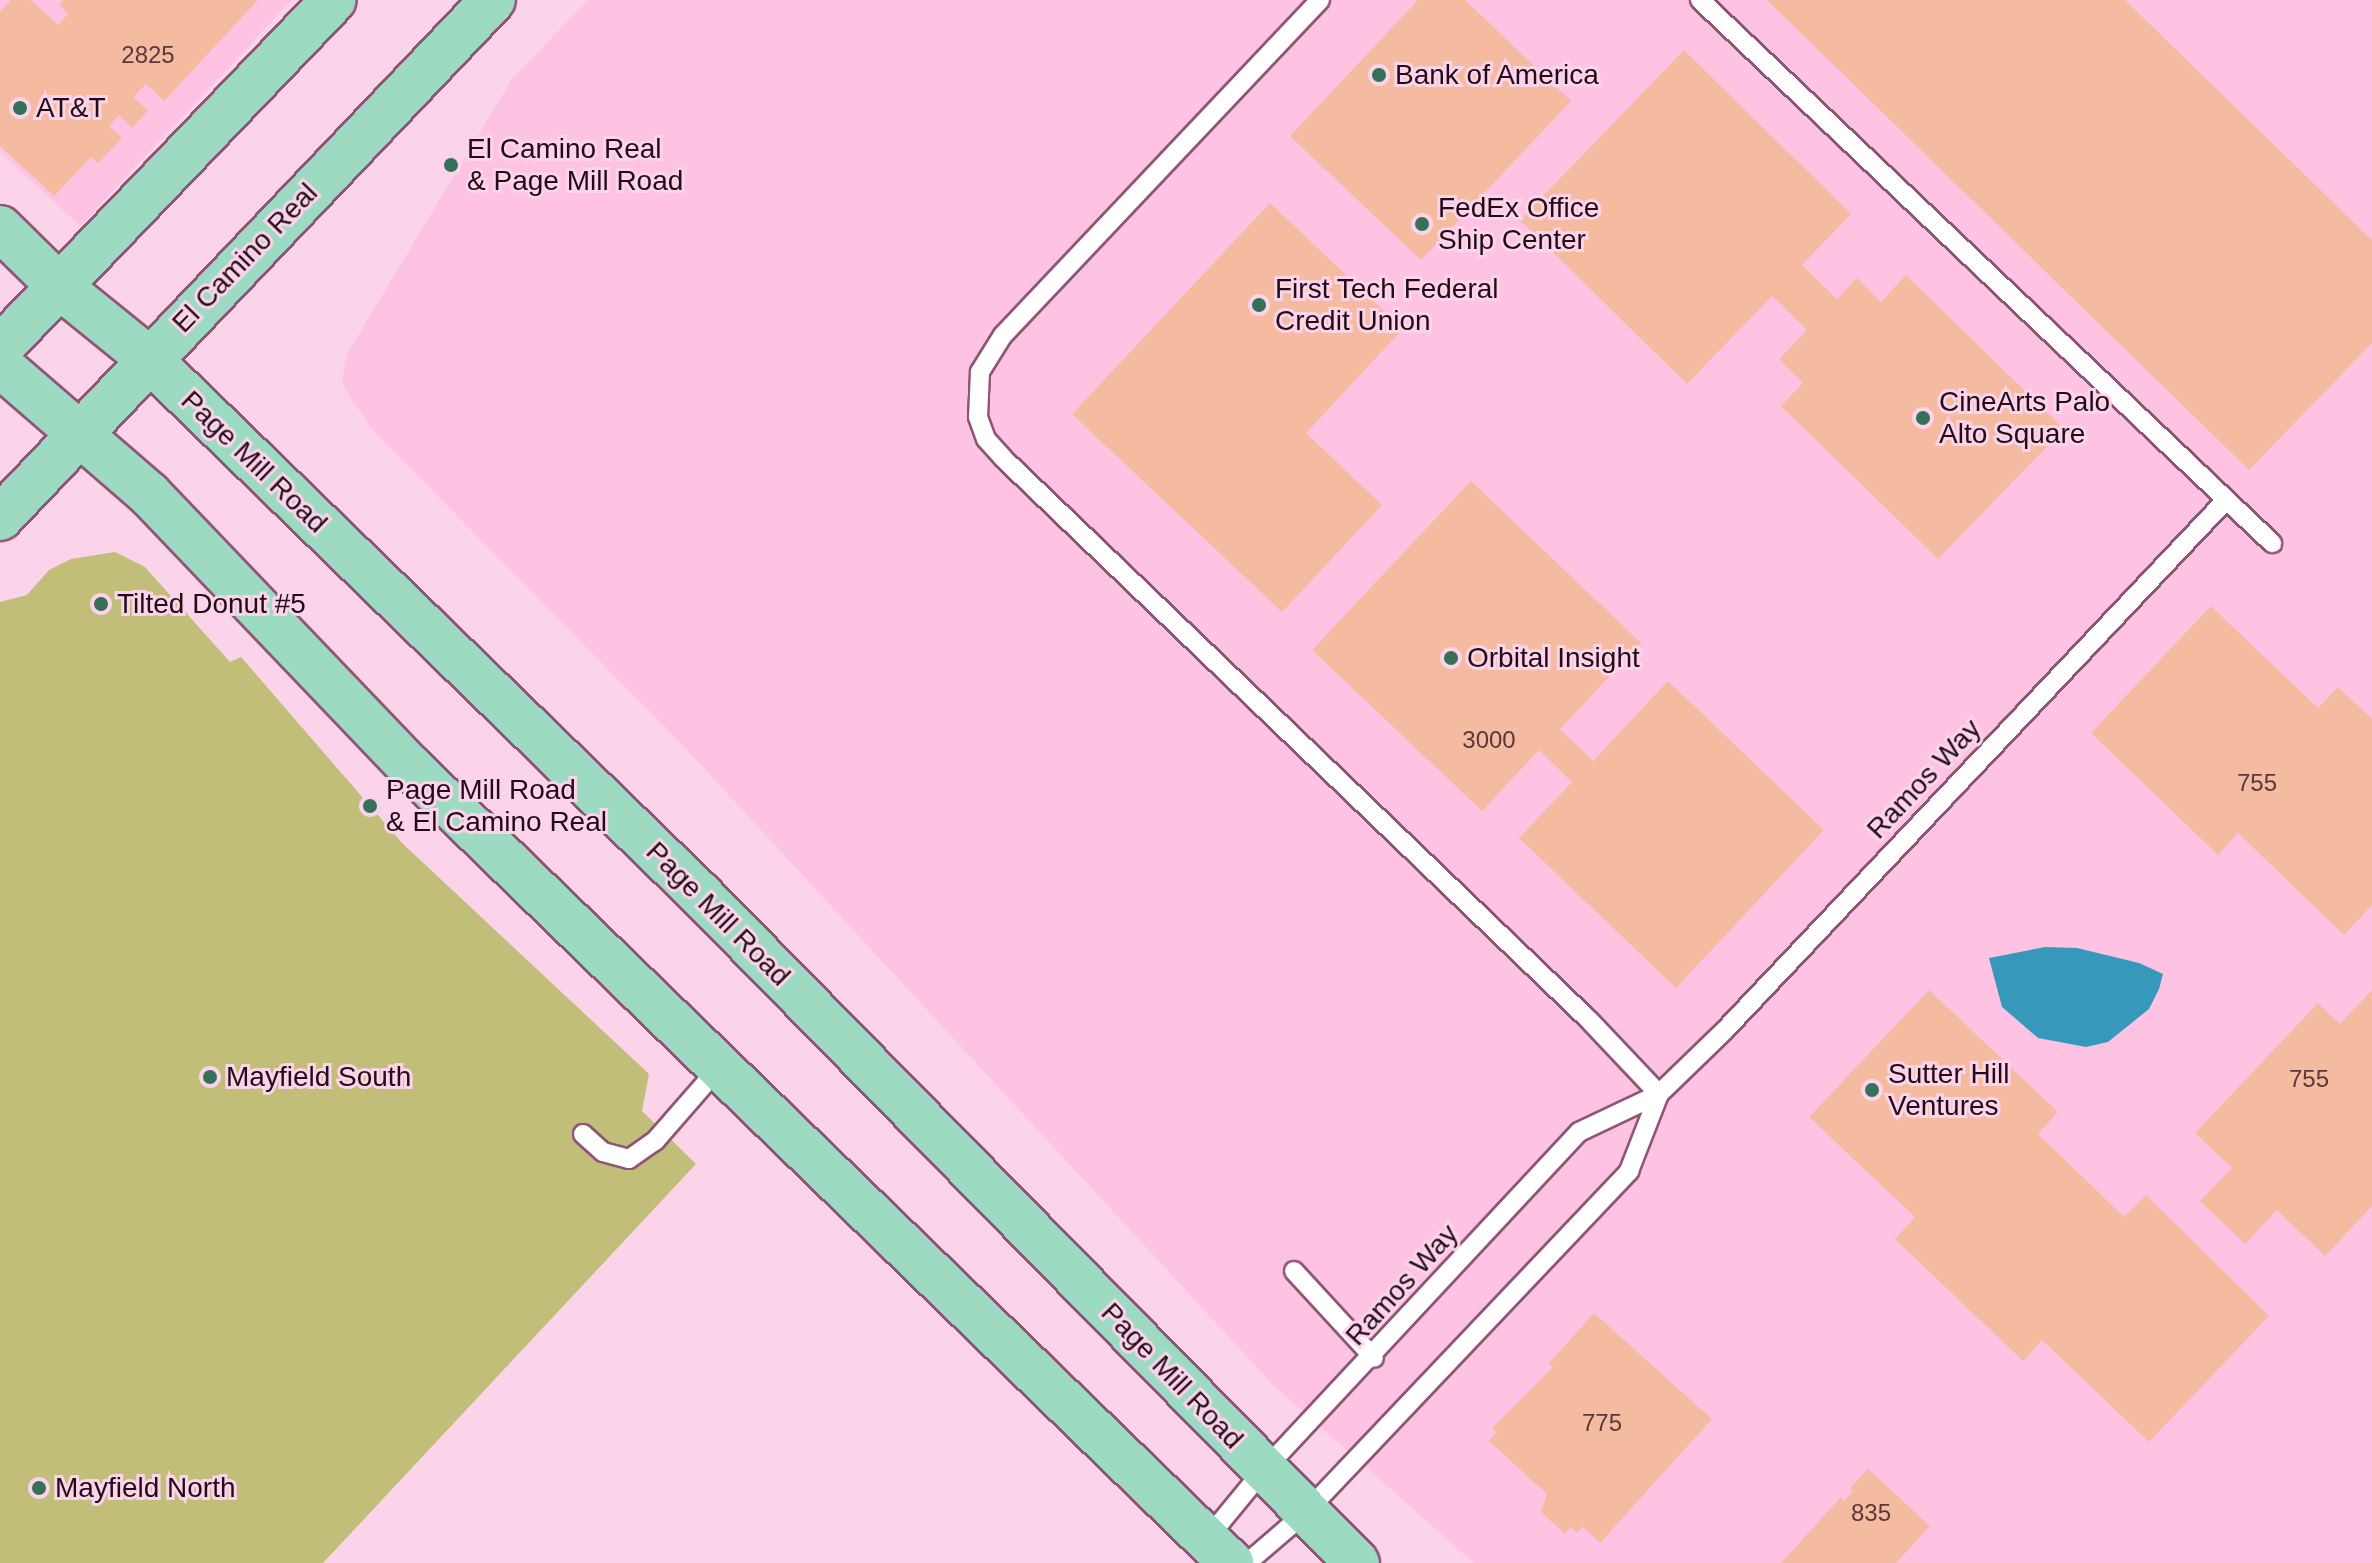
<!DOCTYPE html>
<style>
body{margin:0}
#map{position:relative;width:2372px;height:1563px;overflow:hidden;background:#fcd4e9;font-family:Helvetica,sans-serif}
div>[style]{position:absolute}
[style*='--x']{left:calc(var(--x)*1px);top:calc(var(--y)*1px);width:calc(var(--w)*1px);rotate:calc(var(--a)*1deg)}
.built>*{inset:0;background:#fec3e2}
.green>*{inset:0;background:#c1be79}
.water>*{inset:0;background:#3699bb}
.building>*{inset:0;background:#f5bba0}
.roads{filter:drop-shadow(2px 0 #8f5576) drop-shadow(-2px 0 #8f5576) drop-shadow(0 2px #8f5576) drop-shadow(0 -2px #8f5576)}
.lane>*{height:18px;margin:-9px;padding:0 9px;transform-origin:9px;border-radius:9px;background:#fff}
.primary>*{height:44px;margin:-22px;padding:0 22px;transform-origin:22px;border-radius:22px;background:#9cdac2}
.dots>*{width:22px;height:22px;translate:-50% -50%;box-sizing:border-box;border:4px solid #fcd4e9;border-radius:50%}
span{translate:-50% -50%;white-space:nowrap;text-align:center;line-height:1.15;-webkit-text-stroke:6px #fcd4e9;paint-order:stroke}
.number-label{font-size:24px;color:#58383c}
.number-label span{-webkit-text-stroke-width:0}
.poi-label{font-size:28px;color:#230c1a}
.left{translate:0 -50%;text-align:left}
.street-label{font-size:28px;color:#230c1a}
</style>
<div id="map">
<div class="built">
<div style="clip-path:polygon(0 0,292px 0,80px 226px,0 152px)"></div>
<div style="clip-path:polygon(588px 0,2372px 0,2372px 1563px,1474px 1563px,1274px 1386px,687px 750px,372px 429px,346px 391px,342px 381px,347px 354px,512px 79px)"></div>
</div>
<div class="green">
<div style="clip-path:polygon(115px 552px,145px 567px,230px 662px,241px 657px,402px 843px,649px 1074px,642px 1111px,696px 1164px,323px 1563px,0 1563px,0 602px,27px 595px,49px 570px,71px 559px)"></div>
</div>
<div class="water">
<div style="clip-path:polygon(2045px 947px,2077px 948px,2139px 963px,2163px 974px,2159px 989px,2149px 1009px,2108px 1042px,2086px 1047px,2038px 1038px,2002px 1007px,1989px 958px)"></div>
</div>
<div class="building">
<div style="clip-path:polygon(11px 0,31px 0,58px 25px,68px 14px,59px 5px,63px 0,258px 0,164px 101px,146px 84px,133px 97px,148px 111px,132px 128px,119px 115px,109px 126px,122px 138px,98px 163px,91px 157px,54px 196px,0 146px,0 12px)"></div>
<div style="clip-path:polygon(1418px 0,1465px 0,1571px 101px,1421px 260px,1290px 136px)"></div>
<div style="clip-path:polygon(1767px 0,2125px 0,2372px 240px,2372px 343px,2249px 470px)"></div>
<div style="clip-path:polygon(1684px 50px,1851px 214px,1802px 265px,1837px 299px,1857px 278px,1881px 302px,1906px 275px,2064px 429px,1938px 559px,1781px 406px,1803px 383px,1779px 359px,1807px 330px,1772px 296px,1687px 384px,1520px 220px)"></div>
<div style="clip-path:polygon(1270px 203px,1403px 329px,1306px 433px,1382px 505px,1282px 612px,1072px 414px)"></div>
<div style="clip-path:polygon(1471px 481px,1641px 643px,1560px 729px,1593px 761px,1668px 681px,1824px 830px,1676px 988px,1519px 838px,1572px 782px,1539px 750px,1482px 811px,1312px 650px)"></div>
<div style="clip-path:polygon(2211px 606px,2318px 708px,2338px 687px,2372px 719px,2372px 905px,2344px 935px,2238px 833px,2218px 855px,2091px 733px)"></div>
<div style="clip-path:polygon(1929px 990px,2058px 1112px,2038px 1134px,2124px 1217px,2146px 1195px,2269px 1316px,2149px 1442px,2042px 1340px,2023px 1361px,1895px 1239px,1915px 1217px,1809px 1117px)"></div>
<div style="clip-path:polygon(2372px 990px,2372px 1206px,2325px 1256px,2277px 1210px,2245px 1244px,2200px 1201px,2232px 1168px,2195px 1133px,2318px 1003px,2340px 1024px)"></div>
<div style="clip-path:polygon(1594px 1313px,1712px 1419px,1600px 1543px,1583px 1527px,1577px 1533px,1571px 1527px,1565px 1534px,1541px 1512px,1547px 1494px,1489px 1441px,1497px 1432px,1492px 1428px,1553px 1367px,1549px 1363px)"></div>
<div style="clip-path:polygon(1868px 1469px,1930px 1526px,1896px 1563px,1781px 1563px,1841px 1497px,1844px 1501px,1853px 1491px,1850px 1488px)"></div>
</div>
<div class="roads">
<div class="lane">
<div style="--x:1320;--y:0;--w:461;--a:133.4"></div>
<div style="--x:1003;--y:335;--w:44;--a:121.9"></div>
<div style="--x:980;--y:372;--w:45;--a:92.5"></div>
<div style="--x:978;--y:417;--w:23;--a:70"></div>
<div style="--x:986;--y:439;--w:27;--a:48"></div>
<div style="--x:1004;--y:459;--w:812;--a:43.8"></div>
<div style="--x:1590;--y:1021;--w:100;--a:46.6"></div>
<div style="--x:1700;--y:0;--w:789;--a:43.51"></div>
<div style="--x:583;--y:1134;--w:27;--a:42"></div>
<div style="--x:603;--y:1152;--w:27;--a:15"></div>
<div style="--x:629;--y:1159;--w:32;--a:-35"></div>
<div style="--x:655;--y:1141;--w:94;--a:-48.9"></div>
<div style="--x:1294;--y:1271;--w:118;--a:47.4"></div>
<div style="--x:1206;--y:1540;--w:88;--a:-50.5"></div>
<div style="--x:1262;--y:1472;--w:465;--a:-47"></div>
<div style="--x:1579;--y:1132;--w:89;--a:-25.4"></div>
<div style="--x:1659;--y:1094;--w:92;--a:-44.1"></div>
<div style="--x:1725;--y:1030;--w:729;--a:-46.61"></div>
<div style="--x:1247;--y:1563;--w:75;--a:-40.7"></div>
<div style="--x:1304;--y:1514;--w:473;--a:-46.5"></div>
<div style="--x:1629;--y:1171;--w:83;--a:-68.7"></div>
</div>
<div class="primary">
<div style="--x:0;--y:228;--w:83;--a:44.5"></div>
<div style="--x:59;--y:286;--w:114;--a:39"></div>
<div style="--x:148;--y:358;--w:768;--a:44.16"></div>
<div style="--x:699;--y:893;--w:939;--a:45.52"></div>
<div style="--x:0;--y:348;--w:482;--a:-46.2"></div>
<div style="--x:0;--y:365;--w:197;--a:40.9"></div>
<div style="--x:149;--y:494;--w:378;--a:46.3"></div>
<div style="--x:410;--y:767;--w:1144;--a:44.11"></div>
<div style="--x:0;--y:518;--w:715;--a:-46.42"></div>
</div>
</div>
<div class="dots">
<div style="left:1379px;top:75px;background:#367059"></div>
<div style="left:20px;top:108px;background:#367059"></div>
<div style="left:451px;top:165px;background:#367059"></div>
<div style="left:1422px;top:224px;background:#367059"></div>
<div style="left:1259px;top:305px;background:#367059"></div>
<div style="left:1923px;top:418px;background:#367059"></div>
<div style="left:101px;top:604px;background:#367059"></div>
<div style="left:1451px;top:658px;background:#367059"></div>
<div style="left:370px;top:806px;background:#367059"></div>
<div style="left:210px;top:1077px;background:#367059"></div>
<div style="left:1872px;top:1090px;background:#367059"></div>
<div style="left:39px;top:1488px;background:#367059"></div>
</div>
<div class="number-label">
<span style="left:148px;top:55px">2825</span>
<span style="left:1489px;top:740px">3000</span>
<span style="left:2257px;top:783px">755</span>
<span style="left:2309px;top:1079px">755</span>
<span style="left:1602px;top:1423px">775</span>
<span style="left:1871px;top:1513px">835</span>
</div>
<div class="poi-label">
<span class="left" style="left:1395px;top:75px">Bank of America</span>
<span class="left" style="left:36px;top:108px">AT&amp;T</span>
<span class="left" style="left:467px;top:165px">El Camino Real<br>&amp; Page Mill Road</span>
<span class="left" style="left:1438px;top:224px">FedEx Office<br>Ship Center</span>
<span class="left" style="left:1275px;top:305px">First Tech Federal<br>Credit Union</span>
<span class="left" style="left:1939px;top:418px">CineArts Palo<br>Alto Square</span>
<span class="left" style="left:117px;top:604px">Tilted Donut #5</span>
<span class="left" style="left:1467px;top:658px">Orbital Insight</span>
<span class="left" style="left:386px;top:806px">Page Mill Road<br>&amp; El Camino Real</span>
<span class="left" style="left:1888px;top:1090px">Sutter Hill<br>Ventures</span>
<span class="left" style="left:226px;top:1077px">Mayfield South</span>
<span class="left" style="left:55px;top:1488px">Mayfield North</span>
</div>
<div class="street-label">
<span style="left:245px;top:258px;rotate:-46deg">El Camino Real</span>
<span style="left:254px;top:462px;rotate:44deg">Page Mill Road</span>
<span style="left:1924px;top:779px;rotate:-47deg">Ramos Way</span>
<span style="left:718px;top:914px;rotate:45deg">Page Mill Road</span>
<span style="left:1402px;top:1285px;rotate:-48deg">Ramos Way</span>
<span style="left:1172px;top:1376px;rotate:46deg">Page Mill Road</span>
</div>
</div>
